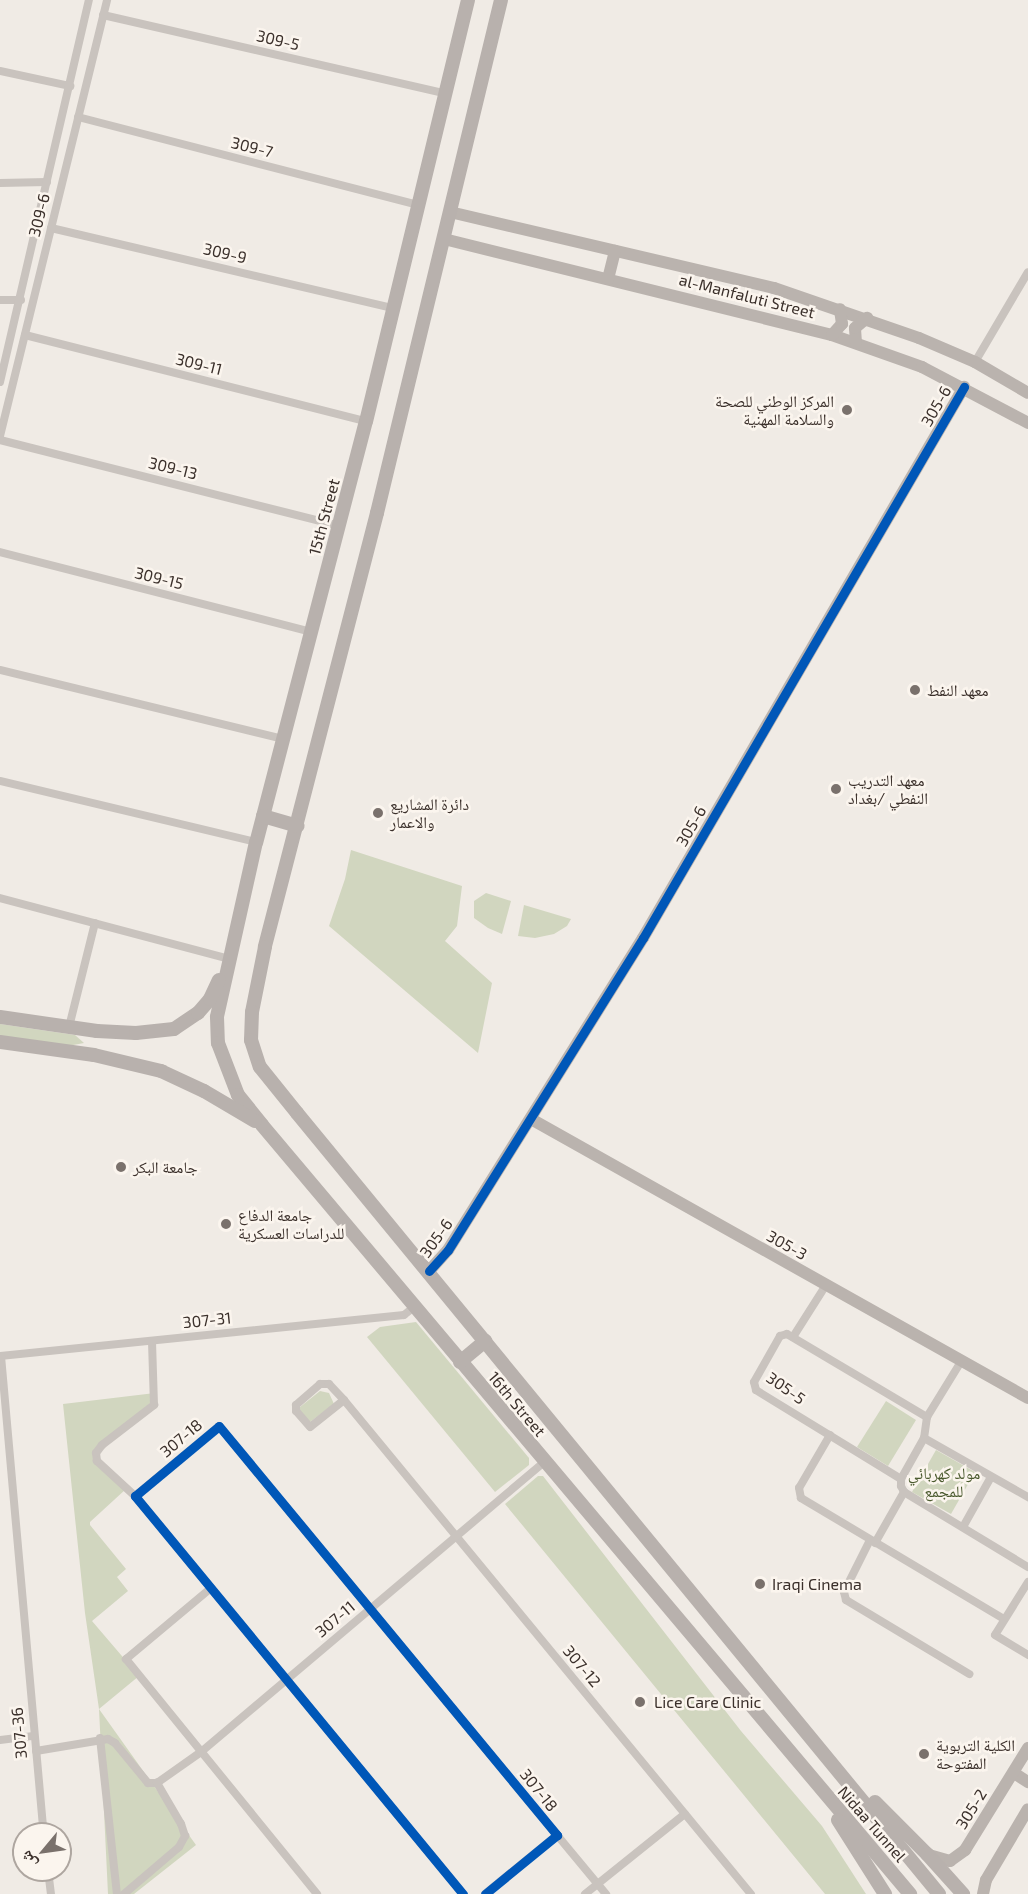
<!DOCTYPE html>
<meta charset="utf-8">
<style>
body{margin:0}
#map{position:relative;width:1028px;height:1894px;overflow:hidden;background:#f0ebe5;font-family:"Exo 2","Noto Naskh Arabic",sans-serif}
div>[style]{position:absolute}
[style*='--x']{left:calc(var(--x)*1px);top:calc(var(--y)*1px);width:calc(var(--w)*1px);rotate:calc(var(--a)*1deg)}
.green>*{inset:0;background:#d1d6bf}
.street>*{height:8px;margin:-4px;padding:0 4px;transform-origin:4px;border-radius:4px;background:#c9c3be}
.secondary>*{height:12px;margin:-6px;padding:0 6px;transform-origin:6px;border-radius:6px;background:#bab3ae}
.primary>*{height:14px;margin:-7px;padding:0 7px;transform-origin:7px;border-radius:7px;background:#b8b1ad}
.cycleway>*{height:9px;margin:-4.5px;padding:0 4.5px;transform-origin:4.5px;border-radius:4.5px;background:#0057b8}
.dots>*{width:16px;height:16px;translate:-50% -50%;box-sizing:border-box;border:3px solid #fbf5ee;border-radius:50%}
span{translate:-50% -50%;white-space:nowrap;text-align:center;line-height:1.15;-webkit-text-stroke:5px #fbf5ee;paint-order:stroke}
.street-label{font-size:16px;color:#3b302b}
.poi-label{font-size:16px;color:#3b302b}
.right{translate:-100% -50%;text-align:right}
.left{translate:0 -50%;text-align:left}
.park-label{font-size:16px;color:#4a5a2e}
.north{position:absolute;left:12px;top:1822px;width:60px;height:60px;box-sizing:border-box;background:#fbf5ee;border:2px solid #aea6a0;border-radius:50%;rotate:241deg;font-size:16px;font-weight:700;line-height:24px;text-align:center;color:#3b302b}
.north::after{content:'';display:block;margin:auto;width:21px;height:27px;background:#7a716c;clip-path:polygon(50% 0,100% 100%,50% 72%,0 100%)}
</style>
<div id="map">
<div class="green">
<div style="clip-path:polygon(351px 850px,462px 886px,457px 926px,445px 941px,492px 983px,478px 1053px,329px 926px,345px 879px)"></div>
<div style="clip-path:polygon(486px 893px,511px 901px,502px 934px,488px 928px,474px 918px,474px 901px)"></div>
<div style="clip-path:polygon(524px 905px,571px 919px,567px 926px,554px 934px,535px 938px,518px 936px)"></div>
<div style="clip-path:polygon(0 1024px,75px 1035px,84px 1043px,68px 1046px,0 1036px)"></div>
<div style="clip-path:polygon(416px 1322px,529px 1458px,529px 1465px,495px 1492px,367px 1337px,380px 1327px)"></div>
<div style="clip-path:polygon(320px 1391px,329px 1393px,334px 1404px,310px 1422px,300px 1412px,300px 1407px)"></div>
<div style="clip-path:polygon(155px 1393px,155px 1399px,102px 1445px,97px 1462px,126px 1489px,90px 1522px,90px 1525px,126px 1569px,117px 1577px,128px 1591px,92px 1621px,139px 1676px,99px 1709px,196px 1845px,134px 1894px,108px 1894px,99px 1709px,85px 1613px,63px 1404px)"></div>
<div style="clip-path:polygon(886px 1401px,916px 1420px,888px 1466px,857px 1447px)"></div>
<div style="clip-path:polygon(936px 1450px,975px 1472px,951px 1514px,912px 1492px)"></div>
<div style="clip-path:polygon(538px 1476px,543px 1476px,741px 1731px,822px 1826px,866px 1894px,825px 1894px,505px 1504px)"></div>
</div>
<div class="street">
<div style="--x:103;--y:15;--w:353;--a:12.9"></div>
<div style="--x:0;--y:71;--w:72;--a:12.1"></div>
<div style="--x:78;--y:117;--w:351;--a:14.5"></div>
<div style="--x:0;--y:183;--w:47;--a:-1.2"></div>
<div style="--x:51;--y:228;--w:350;--a:13.2"></div>
<div style="--x:0;--y:300;--w:21;--a:0"></div>
<div style="--x:25;--y:335;--w:352;--a:14.2"></div>
<div style="--x:975;--y:362;--w:104;--a:-59.5"></div>
<div style="--x:0;--y:382;--w:392;--a:-76.9"></div>
<div style="--x:0;--y:436;--w:449;--a:-76.2"></div>
<div style="--x:0;--y:440;--w:350;--a:14.2"></div>
<div style="--x:0;--y:552;--w:321;--a:14.4"></div>
<div style="--x:0;--y:670;--w:290;--a:13.7"></div>
<div style="--x:0;--y:781;--w:263;--a:13.4"></div>
<div style="--x:0;--y:898;--w:237;--a:14.9"></div>
<div style="--x:69;--y:1027;--w:107;--a:-76"></div>
<div style="--x:793;--y:1337;--w:62;--a:-57.6"></div>
<div style="--x:0;--y:1356;--w:406;--a:-5.8"></div>
<div style="--x:404;--y:1315;--w:13;--a:-39"></div>
<div style="--x:1;--y:1356;--w:480;--a:84.9"></div>
<div style="--x:962;--y:1360;--w:67;--a:121.6"></div>
<div style="--x:927;--y:1417;--w:21;--a:98"></div>
<div style="--x:924;--y:1438;--w:47;--a:119.3"></div>
<div style="--x:901;--y:1479;--w:7;--a:90"></div>
<div style="--x:901;--y:1486;--w:7;--a:63"></div>
<div style="--x:904;--y:1492;--w:145;--a:31.2"></div>
<div style="--x:344;--y:1400;--w:43;--a:141.5"></div>
<div style="--x:310;--y:1427;--w:21;--a:-131"></div>
<div style="--x:296;--y:1411;--w:6;--a:-90"></div>
<div style="--x:296;--y:1405;--w:32;--a:-41"></div>
<div style="--x:320;--y:1384;--w:9;--a:0"></div>
<div style="--x:329;--y:1384;--w:22;--a:47"></div>
<div style="--x:344;--y:1400;--w:640;--a:50.52"></div>
<div style="--x:830;--y:1435;--w:61;--a:120.3"></div>
<div style="--x:799;--y:1488;--w:10;--a:79"></div>
<div style="--x:801;--y:1498;--w:236;--a:30.8"></div>
<div style="--x:924;--y:1438;--w:120;--a:29.6"></div>
<div style="--x:901;--y:1479;--w:170;--a:-148.5"></div>
<div style="--x:756;--y:1390;--w:8;--a:-104"></div>
<div style="--x:754;--y:1382;--w:53;--a:-60.5"></div>
<div style="--x:780;--y:1336;--w:7;--a:-16"></div>
<div style="--x:787;--y:1334;--w:163;--a:30.7"></div>
<div style="--x:135;--y:1496;--w:52;--a:-137.4"></div>
<div style="--x:97;--y:1461;--w:8;--a:-97"></div>
<div style="--x:96;--y:1453;--w:10;--a:-53"></div>
<div style="--x:102;--y:1445;--w:66;--a:-37.6"></div>
<div style="--x:154;--y:1405;--w:64;--a:-91.8"></div>
<div style="--x:963;--y:1527;--w:57;--a:-60.8"></div>
<div style="--x:870;--y:1540;--w:58;--a:116.6"></div>
<div style="--x:844;--y:1592;--w:8;--a:76"></div>
<div style="--x:846;--y:1600;--w:144;--a:31"></div>
<div style="--x:875;--y:1543;--w:59;--a:-60.4"></div>
<div style="--x:1028;--y:1582;--w:62;--a:121.9"></div>
<div style="--x:995;--y:1635;--w:39;--a:31"></div>
<div style="--x:211;--y:1588;--w:111;--a:140.1"></div>
<div style="--x:126;--y:1659;--w:303;--a:50.9"></div>
<div style="--x:100;--y:1738;--w:157;--a:83.8"></div>
<div style="--x:0;--y:1740;--w:34;--a:-7"></div>
<div style="--x:36;--y:1751;--w:73;--a:-9.5"></div>
<div style="--x:108;--y:1739;--w:8;--a:30"></div>
<div style="--x:115;--y:1743;--w:52;--a:50.5"></div>
<div style="--x:148;--y:1783;--w:9;--a:0"></div>
<div style="--x:157;--y:1783;--w:54;--a:-35.2"></div>
<div style="--x:201;--y:1752;--w:449;--a:-40.2"></div>
<div style="--x:557;--y:1835;--w:77;--a:50.3"></div>
<div style="--x:48;--y:1870;--w:24;--a:83"></div>
<div style="--x:124;--y:1894;--w:72;--a:-40.5"></div>
<div style="--x:179;--y:1847;--w:13;--a:-61"></div>
<div style="--x:185;--y:1836;--w:13;--a:-108"></div>
<div style="--x:181;--y:1824;--w:48;--a:-120.3"></div>
<div style="--x:463;--y:1894;--w:516;--a:-129.49"></div>
<div style="--x:135;--y:1496;--w:109;--a:-39.8"></div>
<div style="--x:219;--y:1426;--w:531;--a:50.43"></div>
<div style="--x:557;--y:1835;--w:93;--a:140.7"></div>
<div style="--x:585;--y:1894;--w:128;--a:-38.7"></div>
</div>
<div class="secondary">
<div style="--x:450;--y:212;--w:333;--a:13.2"></div>
<div style="--x:774;--y:288;--w:153;--a:19"></div>
<div style="--x:919;--y:338;--w:61;--a:23.2"></div>
<div style="--x:975;--y:362;--w:61;--a:30.3"></div>
<div style="--x:444;--y:239;--w:400;--a:13.9"></div>
<div style="--x:832;--y:335;--w:96;--a:19.6"></div>
<div style="--x:922;--y:367;--w:120;--a:27.8"></div>
<div style="--x:608;--y:279;--w:29;--a:-76"></div>
<div style="--x:832;--y:335;--w:15;--a:-48"></div>
<div style="--x:842;--y:324;--w:15;--a:-98"></div>
<div style="--x:856;--y:343;--w:15;--a:-94"></div>
<div style="--x:855;--y:328;--w:16;--a:-40"></div>
<div style="--x:531;--y:1119;--w:570;--a:29.31"></div>
<div style="--x:429;--y:1271;--w:28;--a:-48"></div>
<div style="--x:448;--y:1250;--w:368;--a:-58"></div>
<div style="--x:643;--y:938;--w:638;--a:-59.78"></div>
<div style="--x:1014;--y:1773;--w:17;--a:33"></div>
<div style="--x:929;--y:1855;--w:22;--a:16"></div>
<div style="--x:950;--y:1861;--w:19;--a:-36"></div>
<div style="--x:965;--y:1850;--w:120;--a:-58.3"></div>
<div style="--x:983;--y:1894;--w:14;--a:-78"></div>
<div style="--x:986;--y:1880;--w:82;--a:-59.4"></div>
</div>
<div class="primary">
<div style="--x:468;--y:0;--w:433;--a:103.6"></div>
<div style="--x:366;--y:421;--w:435;--a:104.6"></div>
<div style="--x:256;--y:842;--w:179;--a:102.6"></div>
<div style="--x:217;--y:1017;--w:26;--a:88"></div>
<div style="--x:218;--y:1043;--w:56;--a:69"></div>
<div style="--x:238;--y:1095;--w:38;--a:51"></div>
<div style="--x:262;--y:1125;--w:1006;--a:49.88"></div>
<div style="--x:501;--y:0;--w:528;--a:103.59"></div>
<div style="--x:377;--y:513;--w:448;--a:104.5"></div>
<div style="--x:265;--y:947;--w:66;--a:101.3"></div>
<div style="--x:252;--y:1012;--w:28;--a:92"></div>
<div style="--x:251;--y:1040;--w:28;--a:72"></div>
<div style="--x:260;--y:1067;--w:59;--a:51.2"></div>
<div style="--x:297;--y:1113;--w:1011;--a:50.58"></div>
<div style="--x:263;--y:816;--w:36;--a:16"></div>
<div style="--x:0;--y:1017;--w:98;--a:8.2"></div>
<div style="--x:97;--y:1031;--w:39;--a:3"></div>
<div style="--x:136;--y:1033;--w:38;--a:-6"></div>
<div style="--x:174;--y:1029;--w:29;--a:-34"></div>
<div style="--x:198;--y:1013;--w:18;--a:-49"></div>
<div style="--x:210;--y:999;--w:21;--a:-65"></div>
<div style="--x:0;--y:1042;--w:95;--a:7.9"></div>
<div style="--x:94;--y:1055;--w:69;--a:13.4"></div>
<div style="--x:161;--y:1071;--w:47;--a:24.9"></div>
<div style="--x:204;--y:1091;--w:59;--a:30.5"></div>
<div style="--x:460;--y:1362;--w:33;--a:-40"></div>
<div style="--x:875;--y:1802;--w:74;--a:45"></div>
<div style="--x:927;--y:1854;--w:54;--a:48"></div>
<div style="--x:838;--y:1820;--w:88;--a:57.6"></div>
</div>
<div class="cycleway">
<div style="--x:429;--y:1271;--w:28;--a:-48"></div>
<div style="--x:448;--y:1250;--w:368;--a:-58"></div>
<div style="--x:643;--y:938;--w:638;--a:-59.78"></div>
<div style="--x:463;--y:1894;--w:516;--a:-129.49"></div>
<div style="--x:135;--y:1496;--w:109;--a:-39.8"></div>
<div style="--x:219;--y:1426;--w:531;--a:50.43"></div>
<div style="--x:557;--y:1835;--w:93;--a:140.7"></div>
</div>
<div class="dots">
<div style="left:847px;top:410px;background:#7a716c"></div>
<div style="left:915px;top:690px;background:#7a716c"></div>
<div style="left:836px;top:789px;background:#7a716c"></div>
<div style="left:378px;top:813px;background:#7a716c"></div>
<div style="left:121px;top:1167px;background:#7a716c"></div>
<div style="left:226px;top:1224px;background:#7a716c"></div>
<div style="left:760px;top:1584px;background:#7a716c"></div>
<div style="left:640px;top:1702px;background:#7a716c"></div>
<div style="left:924px;top:1754px;background:#7a716c"></div>
</div>
<div class="street-label">
<span style="left:278px;top:40px;rotate:13deg">309-5</span>
<span style="left:252px;top:147px;rotate:14deg">309-7</span>
<span style="left:39px;top:215px;rotate:-76deg">309-6</span>
<span style="left:225px;top:253px;rotate:13deg">309-9</span>
<span style="left:747px;top:296px;rotate:14deg">al-Manfaluti Street</span>
<span style="left:199px;top:364px;rotate:14deg">309-11</span>
<span style="left:936px;top:406px;rotate:-60deg">305-6</span>
<span style="left:173px;top:468px;rotate:14deg">309-13</span>
<span style="left:324px;top:517px;rotate:-75deg">15th Street</span>
<span style="left:159px;top:578px;rotate:14deg">309-15</span>
<span style="left:691px;top:826px;rotate:-60deg">305-6</span>
<span style="left:436px;top:1238px;rotate:-54deg">305-6</span>
<span style="left:787px;top:1245px;rotate:29deg">305-3</span>
<span style="left:207px;top:1320px;rotate:-6deg">307-31</span>
<span style="left:786px;top:1388px;rotate:35deg">305-5</span>
<span style="left:517px;top:1404px;rotate:50deg">16th Street</span>
<span style="left:181px;top:1438px;rotate:-40deg">307-18</span>
<span style="left:335px;top:1619px;rotate:-40deg">307-11</span>
<span style="left:582px;top:1666px;rotate:50deg">307-12</span>
<span style="left:19px;top:1733px;rotate:-95deg">307-36</span>
<span style="left:539px;top:1790px;rotate:51deg">307-18</span>
<span style="left:971px;top:1809px;rotate:-58deg">305-2</span>
<span style="left:872px;top:1824px;rotate:49deg">Nidaa Tunnel</span>
</div>
<div class="poi-label">
<span class="right" style="left:834px;top:410px">المركز الوطني للصحة<br>والسلامة المهنية</span>
<span class="left" style="left:927px;top:690px">معهد النفط</span>
<span class="left" style="left:848px;top:789px">معهد التدريب<br>النفطي /بغداد</span>
<span class="left" style="left:390px;top:813px">دائرة المشاريع<br>والاعمار</span>
<span class="left" style="left:133px;top:1167px">جامعة البكر</span>
<span class="left" style="left:238px;top:1224px">جامعة الدفاع<br>للدراسات العسكرية</span>
<span class="left" style="left:772px;top:1584px">Iraqi Cinema</span>
<span class="left" style="left:654px;top:1702px">Lice Care Clinic</span>
<span class="left" style="left:936px;top:1754px">الكلية التربوية<br>المفتوحة</span>
</div>
<div class="park-label">
<span style="left:944px;top:1482px">مولد كهربائي<br>للمجمع</span>
</div>
<div class="north">ش</div>
</div>
